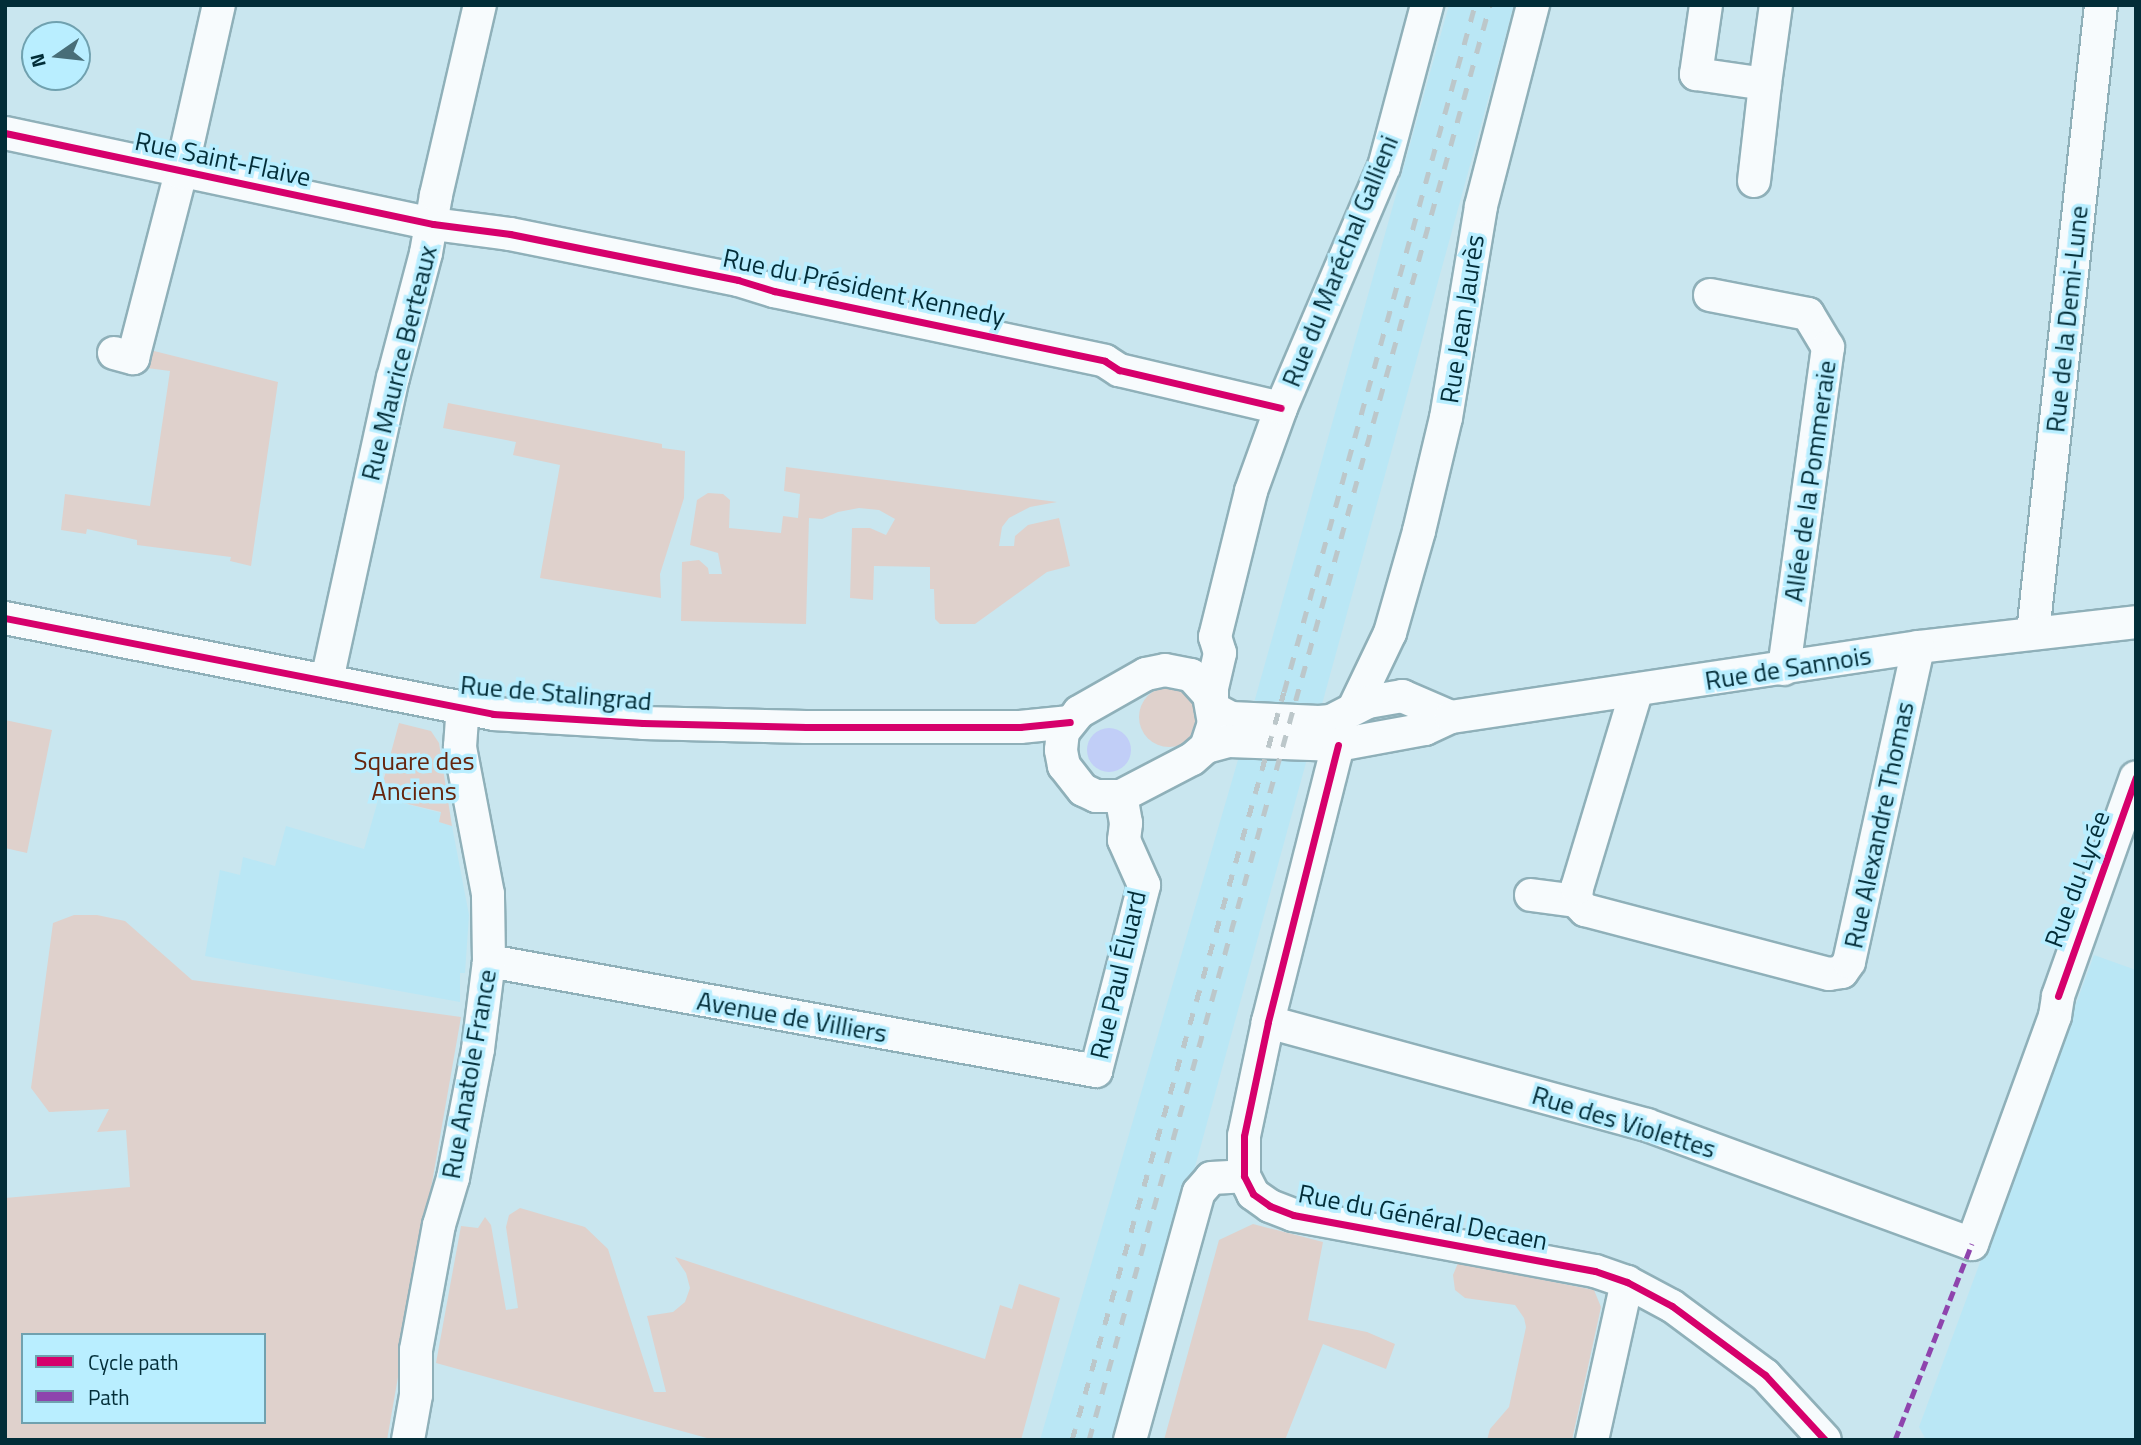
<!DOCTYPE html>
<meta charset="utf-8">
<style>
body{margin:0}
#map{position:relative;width:2141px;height:1445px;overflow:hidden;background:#c9e6ef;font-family:"Titillium Web",sans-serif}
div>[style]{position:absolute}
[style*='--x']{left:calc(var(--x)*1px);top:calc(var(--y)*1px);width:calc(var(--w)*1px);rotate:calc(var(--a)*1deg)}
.built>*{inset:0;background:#bae7f5}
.green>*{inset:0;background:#dfd1cc}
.round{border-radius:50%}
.water>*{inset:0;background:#c1cef7}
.roads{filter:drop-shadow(2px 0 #8fb0b9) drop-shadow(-2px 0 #8fb0b9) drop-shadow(0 2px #8fb0b9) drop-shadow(0 -2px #8fb0b9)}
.minor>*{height:32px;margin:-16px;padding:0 16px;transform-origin:16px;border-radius:16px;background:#f7fbfd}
.rail>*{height:5px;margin-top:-2.5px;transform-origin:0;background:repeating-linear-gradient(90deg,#bcc7ca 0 12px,transparent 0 24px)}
.quiet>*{height:5px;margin-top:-2.5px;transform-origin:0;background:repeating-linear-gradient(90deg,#8e44ad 0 10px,transparent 0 15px)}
.cycleway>*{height:7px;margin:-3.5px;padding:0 3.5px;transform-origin:3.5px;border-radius:3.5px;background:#d6006c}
span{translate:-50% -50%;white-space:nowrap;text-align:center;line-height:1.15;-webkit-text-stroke:7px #b9eeff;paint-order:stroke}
.street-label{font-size:26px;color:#022d38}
.park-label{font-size:26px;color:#66250d}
.frame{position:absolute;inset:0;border:7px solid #022d38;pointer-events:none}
.legend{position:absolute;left:21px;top:1333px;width:245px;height:91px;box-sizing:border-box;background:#b9eeff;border:2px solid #70a1af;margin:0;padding:9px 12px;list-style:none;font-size:21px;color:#022d38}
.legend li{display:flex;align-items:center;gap:14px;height:35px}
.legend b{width:35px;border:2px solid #70a1af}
.north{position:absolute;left:21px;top:21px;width:70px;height:70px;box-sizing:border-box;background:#b9eeff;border:2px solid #70a1af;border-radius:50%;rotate:256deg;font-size:19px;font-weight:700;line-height:28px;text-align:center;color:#022d38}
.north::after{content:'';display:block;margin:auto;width:24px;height:32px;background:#486e78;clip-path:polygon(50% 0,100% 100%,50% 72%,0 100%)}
</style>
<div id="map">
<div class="built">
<div style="clip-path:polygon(1449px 5px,1514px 5px,1120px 1440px,1040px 1440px,1240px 753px)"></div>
<div style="clip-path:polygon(379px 797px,441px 813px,439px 822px,452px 826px,469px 915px,465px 973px,460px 973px,460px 1002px,205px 956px,220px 870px,240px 875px,243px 857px,275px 866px,286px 826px,364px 849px)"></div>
<div style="clip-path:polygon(2094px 955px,2136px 970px,2136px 1440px,1926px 1440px,1919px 1427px)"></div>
</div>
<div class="green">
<div style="clip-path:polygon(150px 350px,278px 382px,251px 566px,230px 561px,231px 557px,137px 545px,137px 540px,87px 529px,86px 534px,61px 530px,65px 494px,150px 506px,170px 371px,147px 368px)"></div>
<div style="clip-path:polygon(448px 403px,662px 444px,662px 448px,685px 451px,684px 498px,660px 574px,661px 598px,540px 578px,560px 465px,513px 455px,516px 442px,443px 428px)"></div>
<div style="clip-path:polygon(786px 467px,1057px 502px,1030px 507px,1009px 518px,1002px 527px,999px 546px,1014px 546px,1015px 536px,1028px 525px,1059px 518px,1070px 566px,1047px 572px,975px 624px,940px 624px,935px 619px,934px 589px,930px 589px,930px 567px,874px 566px,873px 600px,850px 598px,852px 528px,870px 528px,886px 535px,895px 519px,879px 510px,859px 508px,838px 512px,822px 519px,809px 518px,806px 624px,681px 621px,682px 562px,699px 560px,708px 568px,709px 574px,722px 574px,718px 553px,690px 545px,697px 500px,708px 493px,723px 494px,730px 500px,729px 528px,781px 533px,783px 516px,798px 518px,800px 494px,784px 491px)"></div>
<div class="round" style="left:1139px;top:687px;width:60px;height:60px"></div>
<div style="clip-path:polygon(5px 720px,52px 730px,27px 853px,5px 848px)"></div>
<div style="clip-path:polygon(399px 723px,431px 731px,439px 743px,452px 826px,439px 822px,441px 812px,379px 797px)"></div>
<div style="clip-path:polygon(evenodd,74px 915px,97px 915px,125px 921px,192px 980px,461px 1017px,387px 1440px,5px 1440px,5px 1198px,130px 1187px,126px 1130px,97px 1132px,109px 1109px,49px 1112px,31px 1088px,53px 923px,74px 915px,23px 1335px,264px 1335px,264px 1422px,23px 1422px,23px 1335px)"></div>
<div style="clip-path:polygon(520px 1208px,585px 1227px,608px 1249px,654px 1392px,666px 1392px,647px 1316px,673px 1312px,685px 1302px,690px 1288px,686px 1273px,675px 1257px,985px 1359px,1000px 1305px,1012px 1309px,1019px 1284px,1060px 1298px,1021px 1440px,714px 1440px,436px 1363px,461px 1226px,478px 1228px,485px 1217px,491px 1225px,506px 1310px,518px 1308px,506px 1227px,509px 1215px)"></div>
<div style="clip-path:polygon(1253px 1224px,1323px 1242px,1308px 1320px,1367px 1332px,1395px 1344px,1386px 1369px,1323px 1344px,1285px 1440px,1164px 1440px,1219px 1240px)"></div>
<div style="clip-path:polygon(1458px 1263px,1594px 1290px,1601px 1307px,1572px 1440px,1487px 1440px,1490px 1429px,1509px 1407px,1526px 1327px,1524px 1318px,1515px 1305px,1465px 1298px,1455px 1290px,1453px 1275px)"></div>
</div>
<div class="water">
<div class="round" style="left:1087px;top:728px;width:44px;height:44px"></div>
</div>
<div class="roads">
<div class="minor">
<div style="--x:1706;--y:5;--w:70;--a:98.2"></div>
<div style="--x:1696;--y:74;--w:70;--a:8.2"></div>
<div style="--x:1765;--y:84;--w:80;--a:-82.1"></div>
<div style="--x:5;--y:133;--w:438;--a:12"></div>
<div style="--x:433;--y:224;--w:78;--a:7.4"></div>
<div style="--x:510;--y:234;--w:233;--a:11.4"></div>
<div style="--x:738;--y:280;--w:38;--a:17"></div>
<div style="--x:774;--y:291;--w:338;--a:11.9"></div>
<div style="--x:1105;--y:361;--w:17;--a:33"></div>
<div style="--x:1119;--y:370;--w:166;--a:13.2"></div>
<div style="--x:1754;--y:181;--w:98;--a:-83.5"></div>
<div style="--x:1710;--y:295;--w:100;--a:11"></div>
<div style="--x:1808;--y:314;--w:39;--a:59"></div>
<div style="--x:1828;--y:347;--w:325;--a:97.8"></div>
<div style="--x:114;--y:353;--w:20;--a:15"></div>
<div style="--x:133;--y:358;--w:191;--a:-75.5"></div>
<div style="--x:181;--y:173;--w:172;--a:-77.3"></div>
<div style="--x:5;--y:618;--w:497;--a:11.1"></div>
<div style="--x:493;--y:714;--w:150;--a:3.4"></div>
<div style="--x:643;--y:723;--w:163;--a:1.4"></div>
<div style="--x:806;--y:727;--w:214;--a:0"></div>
<div style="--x:1020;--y:727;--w:50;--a:-5.7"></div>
<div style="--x:2033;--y:633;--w:632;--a:-83.82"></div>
<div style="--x:1165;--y:670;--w:26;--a:11"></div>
<div style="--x:1191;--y:675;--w:27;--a:48"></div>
<div style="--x:1209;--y:695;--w:28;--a:80"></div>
<div style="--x:1214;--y:723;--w:25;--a:108"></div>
<div style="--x:1206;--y:747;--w:18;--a:139"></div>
<div style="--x:1192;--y:759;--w:80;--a:152.5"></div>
<div style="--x:1121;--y:796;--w:25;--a:180"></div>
<div style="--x:1096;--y:796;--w:14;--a:-155"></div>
<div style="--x:1083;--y:790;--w:31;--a:-128"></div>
<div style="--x:1064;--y:766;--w:16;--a:-101"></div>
<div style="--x:1061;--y:750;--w:18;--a:-84"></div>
<div style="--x:1063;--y:732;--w:26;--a:-51"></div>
<div style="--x:1079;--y:712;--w:77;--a:-29.6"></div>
<div style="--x:1146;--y:674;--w:19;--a:-12"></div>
<div style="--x:327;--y:680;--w:309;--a:-77.7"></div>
<div style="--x:393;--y:378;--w:129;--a:-75.2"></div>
<div style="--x:426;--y:253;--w:59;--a:-80.2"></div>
<div style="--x:436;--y:195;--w:195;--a:-77"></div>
<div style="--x:1212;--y:704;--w:16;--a:-90"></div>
<div style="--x:1212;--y:688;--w:36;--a:-77"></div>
<div style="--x:1220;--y:653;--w:17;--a:-107"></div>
<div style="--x:1215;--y:637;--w:150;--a:-76.1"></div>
<div style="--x:1251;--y:491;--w:88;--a:-70.1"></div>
<div style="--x:1281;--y:408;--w:262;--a:-66.9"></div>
<div style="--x:1384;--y:167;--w:168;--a:-75.1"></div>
<div style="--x:1355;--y:706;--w:81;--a:-64.4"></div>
<div style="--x:1390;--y:633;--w:106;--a:-74.1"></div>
<div style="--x:1419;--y:531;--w:116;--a:-76.6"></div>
<div style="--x:1446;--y:418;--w:215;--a:-80.6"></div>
<div style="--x:1481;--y:206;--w:208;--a:-75.5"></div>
<div style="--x:1214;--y:709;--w:19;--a:28"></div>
<div style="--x:1231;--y:718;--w:88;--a:2.6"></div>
<div style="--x:1319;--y:722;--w:12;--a:-5"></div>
<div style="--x:1331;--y:721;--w:42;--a:-27.2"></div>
<div style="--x:1368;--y:702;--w:35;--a:-10"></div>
<div style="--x:1402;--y:696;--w:53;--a:23.2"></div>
<div style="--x:1338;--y:745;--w:286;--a:104.2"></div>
<div style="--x:1268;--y:1022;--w:116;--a:101.9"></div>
<div style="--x:1244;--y:1136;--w:40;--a:90"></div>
<div style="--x:1244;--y:1176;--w:20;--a:63"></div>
<div style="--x:1253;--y:1194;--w:21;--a:35"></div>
<div style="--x:1270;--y:1206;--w:25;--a:21"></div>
<div style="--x:1293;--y:1215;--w:307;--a:10.5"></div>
<div style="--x:1595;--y:1271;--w:34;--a:19"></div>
<div style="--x:1627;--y:1282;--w:51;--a:28.1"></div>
<div style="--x:1672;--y:1306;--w:116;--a:36.6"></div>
<div style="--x:1765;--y:1375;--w:88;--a:47.3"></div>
<div style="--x:1206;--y:747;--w:24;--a:-15"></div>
<div style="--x:1229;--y:741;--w:109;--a:2.1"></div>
<div style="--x:1338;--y:745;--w:88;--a:-10.4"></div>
<div style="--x:1425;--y:729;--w:29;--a:-25"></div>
<div style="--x:1451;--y:717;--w:472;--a:-8.5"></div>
<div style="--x:1918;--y:647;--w:219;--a:-6.5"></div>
<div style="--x:1531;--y:895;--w:45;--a:7.6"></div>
<div style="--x:1576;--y:901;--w:13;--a:45"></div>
<div style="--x:1585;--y:910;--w:252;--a:14.7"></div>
<div style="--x:1829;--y:974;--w:13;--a:-9"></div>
<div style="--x:1842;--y:972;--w:12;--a:-55"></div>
<div style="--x:1849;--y:962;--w:322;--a:-77.6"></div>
<div style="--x:1576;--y:901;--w:13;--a:-86"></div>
<div style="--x:1577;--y:888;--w:205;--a:-73.2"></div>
<div style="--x:489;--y:961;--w:617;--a:10.27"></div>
<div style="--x:1096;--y:1071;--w:192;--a:-75.5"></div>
<div style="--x:1144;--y:885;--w:49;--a:-114"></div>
<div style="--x:1124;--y:840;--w:17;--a:-83"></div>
<div style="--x:1126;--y:823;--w:27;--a:-100"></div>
<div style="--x:1268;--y:1022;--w:393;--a:15.2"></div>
<div style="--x:1647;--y:1125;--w:346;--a:20.1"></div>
<div style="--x:1972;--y:1244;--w:243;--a:-70"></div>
<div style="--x:2055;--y:1016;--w:20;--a:-81"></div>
<div style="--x:2058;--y:996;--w:232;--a:-70.4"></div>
<div style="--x:408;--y:1440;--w:46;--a:-79.9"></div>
<div style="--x:416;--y:1395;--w:45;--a:-90"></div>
<div style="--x:416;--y:1350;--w:127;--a:-79.6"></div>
<div style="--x:439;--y:1225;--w:49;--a:-73.4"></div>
<div style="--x:453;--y:1178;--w:131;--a:-79"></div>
<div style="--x:478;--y:1049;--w:89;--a:-82.9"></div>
<div style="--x:489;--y:961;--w:67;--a:-90.9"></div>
<div style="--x:488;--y:894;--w:150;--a:-100.8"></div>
<div style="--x:460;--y:747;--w:39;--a:-86"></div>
<div style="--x:1130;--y:1440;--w:257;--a:-74.5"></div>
<div style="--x:1199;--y:1192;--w:18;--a:-49"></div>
<div style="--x:1211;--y:1178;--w:33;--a:-3"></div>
<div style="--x:1592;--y:1440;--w:162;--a:-77.5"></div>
</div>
</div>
<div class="rail">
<div style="--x:1072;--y:1440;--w:777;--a:-74.18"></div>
<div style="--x:1284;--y:692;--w:713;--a:-74.46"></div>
<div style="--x:1089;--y:1440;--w:1490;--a:-74.39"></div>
</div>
<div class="quiet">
<div style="--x:1895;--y:1440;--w:211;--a:-68.6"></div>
</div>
<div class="cycleway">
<div style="--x:5;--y:133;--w:438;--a:12"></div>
<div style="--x:433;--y:224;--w:78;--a:7.4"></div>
<div style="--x:510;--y:234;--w:233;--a:11.4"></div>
<div style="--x:738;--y:280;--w:38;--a:17"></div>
<div style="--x:774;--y:291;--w:338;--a:11.9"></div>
<div style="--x:1105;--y:361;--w:17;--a:33"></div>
<div style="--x:1119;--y:370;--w:166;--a:13.2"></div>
<div style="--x:5;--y:618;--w:497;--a:11.1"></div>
<div style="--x:493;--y:714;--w:150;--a:3.4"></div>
<div style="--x:643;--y:723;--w:163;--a:1.4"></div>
<div style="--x:806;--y:727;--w:214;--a:0"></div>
<div style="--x:1020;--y:727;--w:50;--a:-5.7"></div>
<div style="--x:1338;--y:745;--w:286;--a:104.2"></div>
<div style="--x:1268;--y:1022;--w:116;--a:101.9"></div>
<div style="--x:1244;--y:1136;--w:40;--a:90"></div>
<div style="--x:1244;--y:1176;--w:20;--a:63"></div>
<div style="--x:1253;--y:1194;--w:21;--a:35"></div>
<div style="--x:1270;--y:1206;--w:25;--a:21"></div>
<div style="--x:1293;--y:1215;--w:307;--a:10.5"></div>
<div style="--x:1595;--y:1271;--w:34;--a:19"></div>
<div style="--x:1627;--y:1282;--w:51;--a:28.1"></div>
<div style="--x:1672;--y:1306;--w:116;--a:36.6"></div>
<div style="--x:1765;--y:1375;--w:88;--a:47.3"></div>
<div style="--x:2058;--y:996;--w:232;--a:-70.4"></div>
</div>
<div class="street-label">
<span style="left:223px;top:159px;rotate:12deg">Rue Saint-Flaive</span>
<span style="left:1340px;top:261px;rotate:-68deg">Rue du Maréchal Gallieni</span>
<span style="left:864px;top:287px;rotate:12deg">Rue du Président Kennedy</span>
<span style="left:1462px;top:319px;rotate:-81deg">Rue Jean Jaurès</span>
<span style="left:2067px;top:319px;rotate:-84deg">Rue de la Demi-Lune</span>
<span style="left:399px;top:363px;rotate:-76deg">Rue Maurice Berteaux</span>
<span style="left:1810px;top:481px;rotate:-82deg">Allée de la Pommeraie</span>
<span style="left:1788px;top:668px;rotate:-9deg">Rue de Sannois</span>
<span style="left:556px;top:693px;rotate:5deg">Rue de Stalingrad</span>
<span style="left:1879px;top:825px;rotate:-78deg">Rue Alexandre Thomas</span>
<span style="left:2077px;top:879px;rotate:-70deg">Rue du Lycée</span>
<span style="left:1118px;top:975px;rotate:-77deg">Rue Paul Éluard</span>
<span style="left:792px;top:1017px;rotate:10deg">Avenue de Villiers</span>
<span style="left:469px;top:1074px;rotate:-80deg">Rue Anatole France</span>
<span style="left:1624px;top:1122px;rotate:17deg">Rue des Violettes</span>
<span style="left:1423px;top:1217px;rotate:11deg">Rue du Général Decaen</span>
</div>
<div class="park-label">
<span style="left:414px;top:776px">Square des<br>Anciens</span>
</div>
<div class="frame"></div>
<ul class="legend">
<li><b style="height:9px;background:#d6006c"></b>Cycle path</li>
<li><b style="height:9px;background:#8e44ad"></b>Path</li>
</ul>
<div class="north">N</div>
</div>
